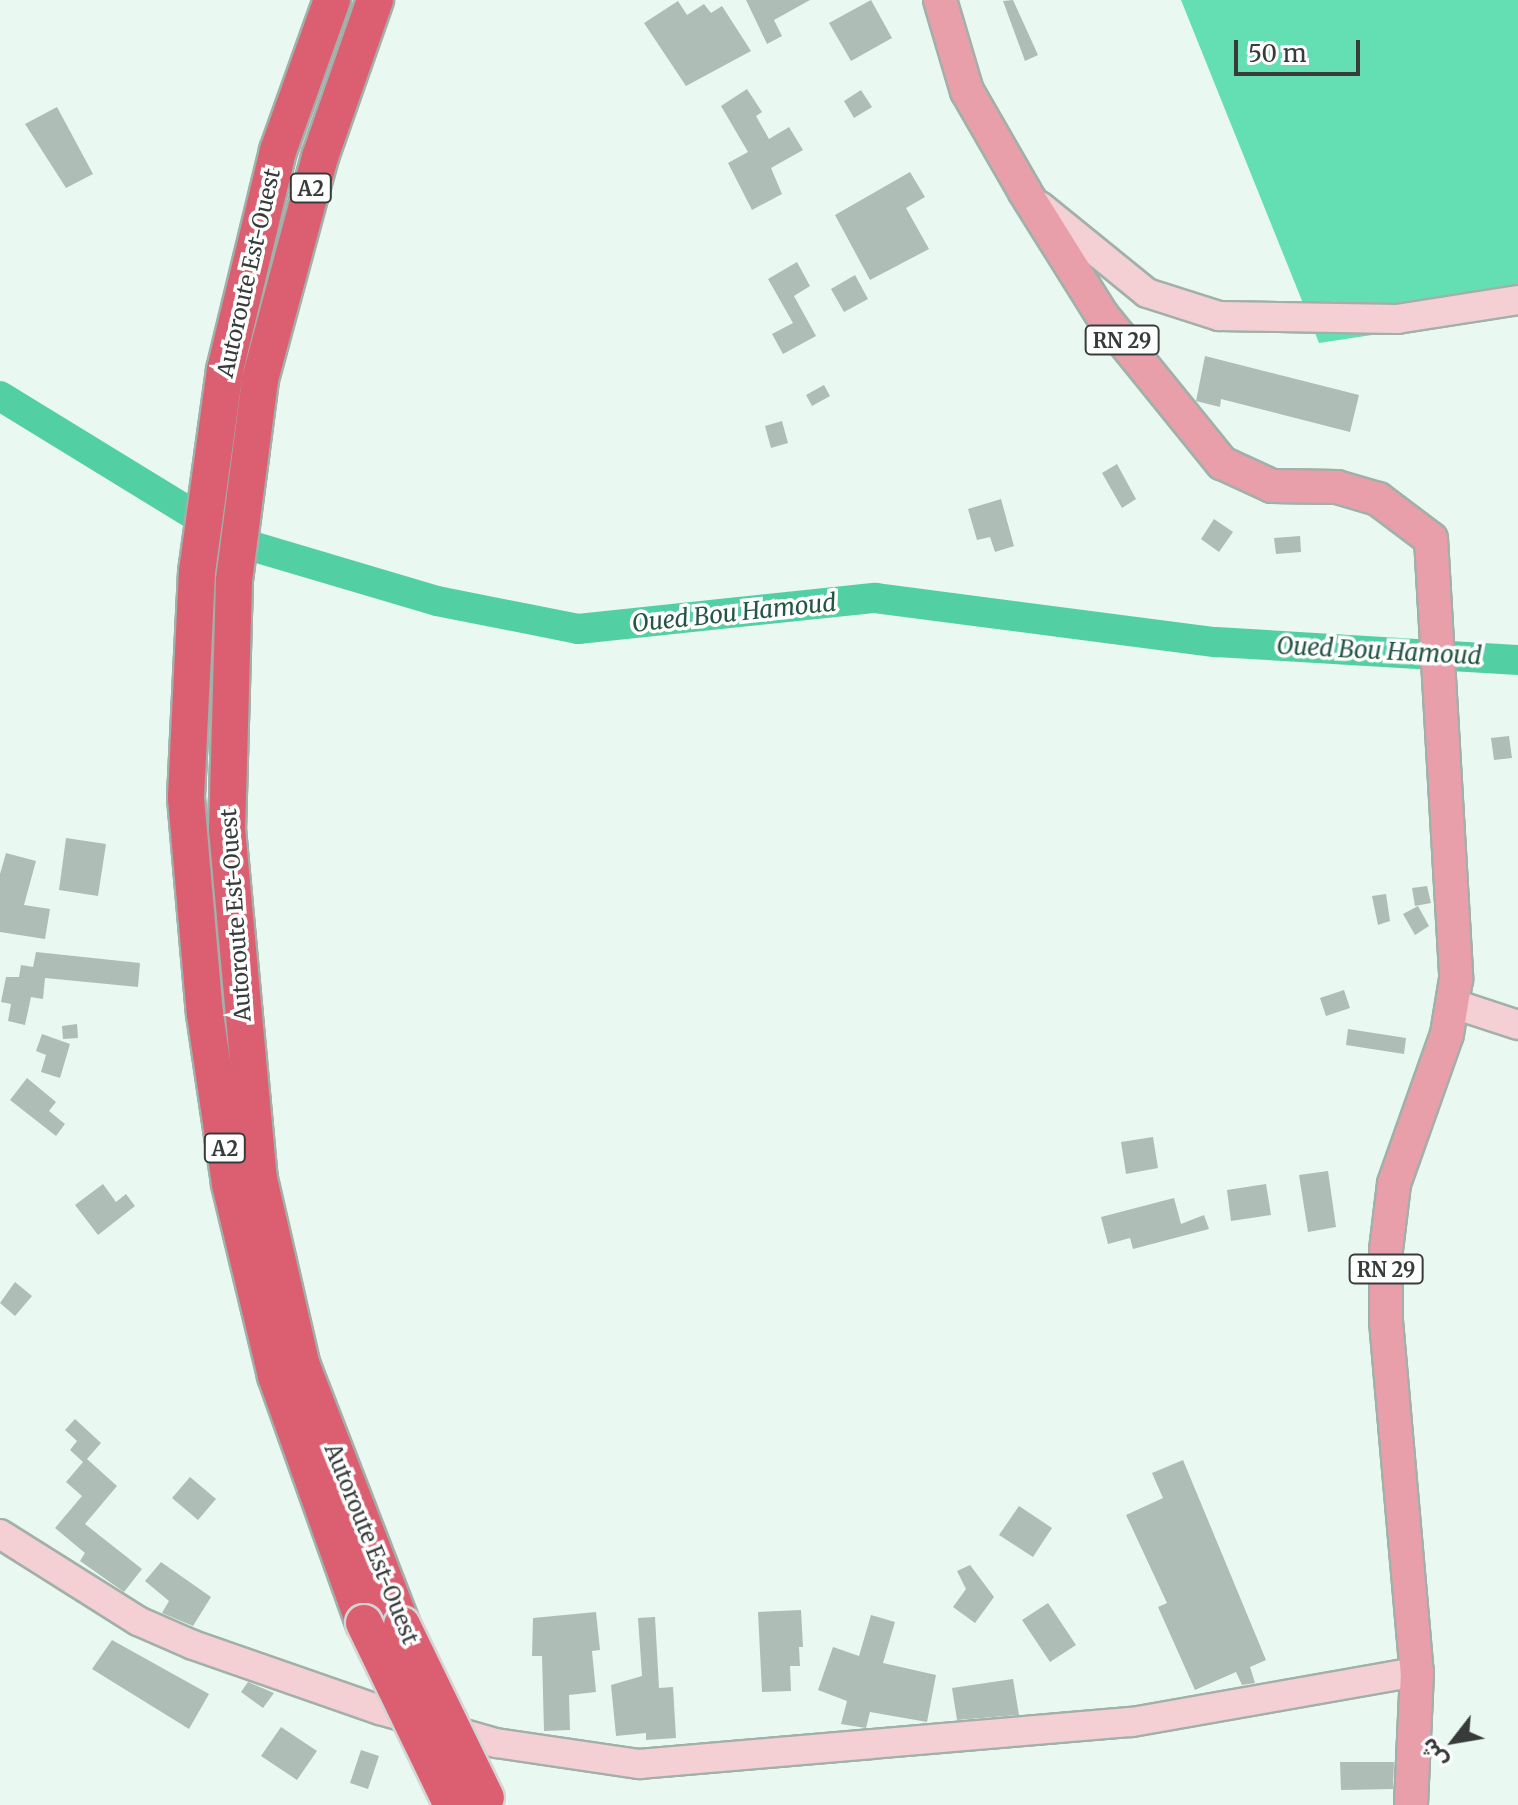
<!DOCTYPE html>
<meta charset="utf-8">
<style>
body{margin:0}
#map{position:relative;width:1518px;height:1805px;overflow:hidden;background:#eaf8f2;font-family:Merriweather,"Noto Sans Arabic",serif}
div>[style]{position:absolute}
[style*='--x']{left:calc(var(--x)*1px);top:calc(var(--y)*1px);width:calc(var(--w)*1px);rotate:calc(var(--a)*1deg)}
.forest>*{inset:0;background:#64dfb3}
.river>*{height:30px;margin:-15px;padding:0 15px;transform-origin:15px;border-radius:15px;background:#53cfa4}
.building>*{inset:0;background:#afbdb7}
.roads{filter:drop-shadow(2px 0 #a2b0aa) drop-shadow(-2px 0 #a2b0aa) drop-shadow(0 2px #a2b0aa) drop-shadow(0 -2px #a2b0aa)}
.secondary>*{height:28px;margin:-14px;padding:0 14px;transform-origin:14px;border-radius:14px;background:#f4cfd4}
.primary>*{height:32px;margin:-16px;padding:0 16px;transform-origin:16px;border-radius:16px;background:#e99faa}
.highway>*{height:36px;margin:-18px;padding:0 18px;transform-origin:18px;border-radius:18px;background:#db5f71}
.bridges{filter:drop-shadow(2px 0 #d3d4d4) drop-shadow(-2px 0 #d3d4d4) drop-shadow(0 2px #d3d4d4) drop-shadow(0 -2px #d3d4d4)}
.highway-bridge>*{height:36px;margin:-18px;padding:0 18px;transform-origin:18px;border-radius:18px;background:#db5f71}
span{translate:-50% -50%;white-space:nowrap;text-align:center;line-height:1.15;-webkit-text-stroke:7px #fff;paint-order:stroke}
.shield-label span{padding:2px 6px;background:#fff;border:2px solid;border-radius:6px;-webkit-text-stroke-width:0}
.shield-label{font-size:20px;color:#373c3a;font-weight:700}
.street-label{font-size:22px;color:#373c3a}
.water-label{font-size:24px;color:#245644;font-style:italic}
.north{position:absolute;left:1414px;top:1701px;width:80px;height:80px;-webkit-text-stroke:6px #fff;paint-order:stroke;rotate:239deg;font-size:22px;font-weight:700;line-height:32px;text-align:center;color:#373c3a}
.north::after{content:'';display:block;margin:auto;width:28px;height:36px;background:#373c3a;clip-path:polygon(50% 0,100% 100%,50% 72%,0 100%)}
.scale{position:absolute;left:1234px;top:40px;width:126px;height:36px;box-sizing:border-box;border:4px solid #373c3a;border-top:0;padding-left:10px;font-size:24px;line-height:28px;white-space:nowrap;color:#373c3a;-webkit-text-stroke:6px #fff;paint-order:stroke}
</style>
<div id="map">
<div class="forest">
<div style="clip-path:polygon(1181px 0,1518px 0,1518px 313px,1319px 343px)"></div>
</div>
<div class="river">
<div style="--x:0;--y:396;--w:279;--a:31.5"></div>
<div style="--x:238;--y:542;--w:208;--a:16.5"></div>
<div style="--x:437;--y:601;--w:144;--a:11.2"></div>
<div style="--x:578;--y:629;--w:299;--a:-6"></div>
<div style="--x:875;--y:598;--w:344;--a:7.4"></div>
<div style="--x:1216;--y:642;--w:303;--a:3.4"></div>
</div>
<div class="building">
<div style="clip-path:polygon(746px 0,810px 0,774px 20px,782px 36px,767px 44px)"></div>
<div style="clip-path:polygon(871px 0,892px 38px,851px 61px,829px 23px)"></div>
<div style="clip-path:polygon(1013px 0,1038px 55px,1025px 61px,1003px 1px)"></div>
<div style="clip-path:polygon(678px 1px,687px 15px,704px 4px,711px 13px,722px 6px,751px 51px,686px 86px,644px 23px)"></div>
<div style="clip-path:polygon(747px 89px,762px 112px,756px 116px,769px 139px,789px 127px,803px 150px,771px 168px,782px 194px,752px 210px,728px 163px,748px 152px,721px 106px)"></div>
<div style="clip-path:polygon(861px 90px,872px 107px,854px 118px,844px 101px)"></div>
<div style="clip-path:polygon(57px 107px,93px 174px,66px 188px,25px 124px)"></div>
<div style="clip-path:polygon(910px 172px,925px 197px,906px 208px,929px 249px,870px 280px,835px 215px)"></div>
<div style="clip-path:polygon(797px 262px,810px 286px,794px 296px,816px 336px,783px 354px,772px 334px,793px 323px,768px 279px)"></div>
<div style="clip-path:polygon(855px 275px,868px 299px,844px 312px,831px 289px)"></div>
<div style="clip-path:polygon(1205px 356px,1359px 395px,1350px 432px,1221px 399px,1220px 407px,1196px 401px)"></div>
<div style="clip-path:polygon(824px 385px,830px 396px,812px 406px,806px 395px)"></div>
<div style="clip-path:polygon(782px 421px,788px 443px,771px 448px,765px 426px)"></div>
<div style="clip-path:polygon(1117px 464px,1136px 499px,1122px 508px,1102px 473px)"></div>
<div style="clip-path:polygon(1001px 499px,1014px 546px,995px 552px,990px 537px,977px 540px,968px 509px)"></div>
<div style="clip-path:polygon(1214px 519px,1233px 532px,1219px 552px,1201px 539px)"></div>
<div style="clip-path:polygon(1300px 536px,1301px 552px,1276px 554px,1274px 538px)"></div>
<div style="clip-path:polygon(1509px 736px,1512px 758px,1494px 760px,1491px 738px)"></div>
<div style="clip-path:polygon(66px 838px,106px 844px,98px 896px,59px 890px)"></div>
<div style="clip-path:polygon(6px 853px,36px 861px,24px 905px,50px 909px,45px 939px,0 932px,0 874px)"></div>
<div style="clip-path:polygon(1427px 886px,1431px 903px,1415px 906px,1412px 888px)"></div>
<div style="clip-path:polygon(1386px 894px,1390px 921px,1378px 925px,1372px 896px)"></div>
<div style="clip-path:polygon(1418px 906px,1429px 926px,1415px 935px,1403px 914px)"></div>
<div style="clip-path:polygon(36px 952px,140px 963px,138px 987px,45px 978px,43px 999px,31px 997px,25px 1025px,8px 1021px,11px 1004px,1px 1002px,6px 977px,19px 977px,21px 965px,33px 967px)"></div>
<div style="clip-path:polygon(1344px 990px,1350px 1008px,1326px 1016px,1320px 998px)"></div>
<div style="clip-path:polygon(77px 1024px,78px 1038px,63px 1039px,62px 1026px)"></div>
<div style="clip-path:polygon(1348px 1029px,1406px 1038px,1404px 1054px,1346px 1045px)"></div>
<div style="clip-path:polygon(42px 1034px,70px 1044px,60px 1078px,41px 1072px,46px 1055px,36px 1051px)"></div>
<div style="clip-path:polygon(27px 1078px,56px 1102px,49px 1111px,65px 1124px,56px 1136px,10px 1100px)"></div>
<div style="clip-path:polygon(1153px 1137px,1158px 1168px,1126px 1174px,1121px 1142px)"></div>
<div style="clip-path:polygon(1328px 1171px,1336px 1227px,1308px 1232px,1299px 1175px)"></div>
<div style="clip-path:polygon(103px 1184px,116px 1202px,126px 1194px,135px 1206px,98px 1235px,75px 1205px)"></div>
<div style="clip-path:polygon(1266px 1184px,1271px 1215px,1231px 1221px,1227px 1190px)"></div>
<div style="clip-path:polygon(1174px 1198px,1181px 1224px,1204px 1215px,1209px 1229px,1133px 1249px,1130px 1238px,1108px 1244px,1101px 1217px)"></div>
<div style="clip-path:polygon(15px 1282px,32px 1296px,15px 1316px,0 1303px)"></div>
<div style="clip-path:polygon(75px 1419px,101px 1443px,87px 1459px,117px 1486px,85px 1524px,142px 1569px,124px 1592px,80px 1561px,85px 1553px,55px 1528px,82px 1496px,66px 1482px,83px 1462px,70px 1450px,77px 1441px,65px 1430px)"></div>
<div style="clip-path:polygon(1183px 1460px,1266px 1660px,1250px 1667px,1255px 1683px,1242px 1685px,1236px 1672px,1195px 1690px,1158px 1607px,1167px 1603px,1126px 1515px,1163px 1498px,1152px 1473px)"></div>
<div style="clip-path:polygon(190px 1477px,216px 1499px,198px 1520px,172px 1498px)"></div>
<div style="clip-path:polygon(1019px 1506px,1052px 1528px,1033px 1557px,999px 1535px)"></div>
<div style="clip-path:polygon(161px 1562px,211px 1597px,193px 1626px,162px 1613px,169px 1601px,145px 1581px)"></div>
<div style="clip-path:polygon(970px 1565px,994px 1597px,975px 1623px,953px 1607px,966px 1589px,957px 1571px)"></div>
<div style="clip-path:polygon(1048px 1603px,1076px 1645px,1050px 1662px,1022px 1620px)"></div>
<div style="clip-path:polygon(801px 1610px,803px 1647px,799px 1647px,800px 1666px,790px 1666px,791px 1691px,762px 1692px,758px 1612px)"></div>
<div style="clip-path:polygon(596px 1612px,600px 1650px,592px 1651px,596px 1692px,569px 1695px,570px 1730px,544px 1731px,542px 1656px,532px 1656px,533px 1618px)"></div>
<div style="clip-path:polygon(871px 1615px,895px 1622px,883px 1663px,936px 1675px,927px 1722px,870px 1712px,866px 1728px,841px 1724px,847px 1701px,818px 1690px,833px 1647px,859px 1656px)"></div>
<div style="clip-path:polygon(655px 1617px,659px 1688px,673px 1687px,676px 1738px,646px 1740px,646px 1733px,616px 1736px,611px 1685px,642px 1676px,638px 1618px)"></div>
<div style="clip-path:polygon(112px 1640px,209px 1694px,189px 1729px,92px 1669px)"></div>
<div style="clip-path:polygon(1013px 1679px,1019px 1715px,957px 1720px,952px 1688px)"></div>
<div style="clip-path:polygon(248px 1682px,274px 1693px,263px 1708px,241px 1692px)"></div>
<div style="clip-path:polygon(281px 1727px,317px 1751px,297px 1780px,261px 1756px)"></div>
<div style="clip-path:polygon(361px 1750px,379px 1756px,368px 1789px,350px 1783px)"></div>
<div style="clip-path:polygon(1340px 1762px,1394px 1762px,1393px 1789px,1341px 1790px)"></div>
</div>
<div class="roads">
<div class="secondary">
<div style="--x:1040;--y:206;--w:138;--a:39.1"></div>
<div style="--x:1147;--y:293;--w:76;--a:17.7"></div>
<div style="--x:1219;--y:316;--w:178;--a:1"></div>
<div style="--x:1397;--y:319;--w:122;--a:-8.9"></div>
<div style="--x:1454;--y:1004;--w:67;--a:18.2"></div>
<div style="--x:0;--y:1534;--w:163;--a:32.2"></div>
<div style="--x:138;--y:1621;--w:60;--a:23.6"></div>
<div style="--x:193;--y:1645;--w:198;--a:19.2"></div>
<div style="--x:380;--y:1710;--w:121;--a:15.9"></div>
<div style="--x:496;--y:1743;--w:145;--a:8.4"></div>
<div style="--x:639;--y:1764;--w:495;--a:-4.9"></div>
<div style="--x:1132;--y:1722;--w:289;--a:-10"></div>
</div>
<div class="primary">
<div style="--x:940;--y:0;--w:95;--a:73.5"></div>
<div style="--x:967;--y:91;--w:116;--a:60.1"></div>
<div style="--x:1025;--y:192;--w:145;--a:58"></div>
<div style="--x:1102;--y:315;--w:191;--a:51"></div>
<div style="--x:1222;--y:463;--w:55;--a:24.7"></div>
<div style="--x:1272;--y:486;--w:65;--a:0.9"></div>
<div style="--x:1337;--y:487;--w:43;--a:16.3"></div>
<div style="--x:1378;--y:499;--w:66;--a:37"></div>
<div style="--x:1431;--y:539;--w:441;--a:86.7"></div>
<div style="--x:1456;--y:979;--w:56;--a:99.3"></div>
<div style="--x:1447;--y:1034;--w:159;--a:109.5"></div>
<div style="--x:1394;--y:1184;--w:66;--a:96.9"></div>
<div style="--x:1386;--y:1250;--w:71;--a:90"></div>
<div style="--x:1386;--y:1321;--w:352;--a:85"></div>
<div style="--x:1417;--y:1672;--w:133;--a:92.6"></div>
</div>
<div class="highway">
<div style="--x:332;--y:0;--w:160;--a:109.7"></div>
<div style="--x:278;--y:151;--w:225;--a:103.6"></div>
<div style="--x:225;--y:370;--w:204;--a:97.9"></div>
<div style="--x:197;--y:572;--w:226;--a:92.8"></div>
<div style="--x:186;--y:798;--w:217;--a:85"></div>
<div style="--x:205;--y:1014;--w:172;--a:81.6"></div>
<div style="--x:230;--y:1184;--w:197;--a:76.5"></div>
<div style="--x:276;--y:1376;--w:262;--a:70.4"></div>
<div style="--x:375;--y:0;--w:166;--a:109.3"></div>
<div style="--x:320;--y:157;--w:231;--a:105.1"></div>
<div style="--x:260;--y:380;--w:203;--a:97.4"></div>
<div style="--x:234;--y:581;--w:248;--a:91.6"></div>
<div style="--x:227;--y:829;--w:351;--a:84.8"></div>
<div style="--x:259;--y:1179;--w:192;--a:77.1"></div>
<div style="--x:302;--y:1366;--w:278;--a:68.9"></div>
</div>
</div>
<div class="bridges">
<div class="highway-bridge">
<div style="--x:364;--y:1623;--w:202;--a:64.2"></div>
<div style="--x:402;--y:1625;--w:192;--a:64.1"></div>
</div>
</div>
<div class="shield-label">
<span style="left:311px;top:188px">A2</span>
<span style="left:1122px;top:340px">RN 29</span>
<span style="left:225px;top:1148px">A2</span>
<span style="left:1386px;top:1269px">RN 29</span>
</div>
<div class="street-label">
<span style="left:249px;top:273px;rotate:-77deg">Autoroute Est-Ouest</span>
<span style="left:236px;top:915px;rotate:-94deg">Autoroute Est-Ouest</span>
<span style="left:371px;top:1544px;rotate:68deg">Autoroute Est-Ouest</span>
</div>
<div class="water-label">
<span style="left:734px;top:613px;rotate:-6deg">Oued Bou Hamoud</span>
<span style="left:1379px;top:651px;rotate:3deg">Oued Bou Hamoud</span>
</div>
<div class="north">ش</div>
<div class="scale">50 m</div>
</div>
